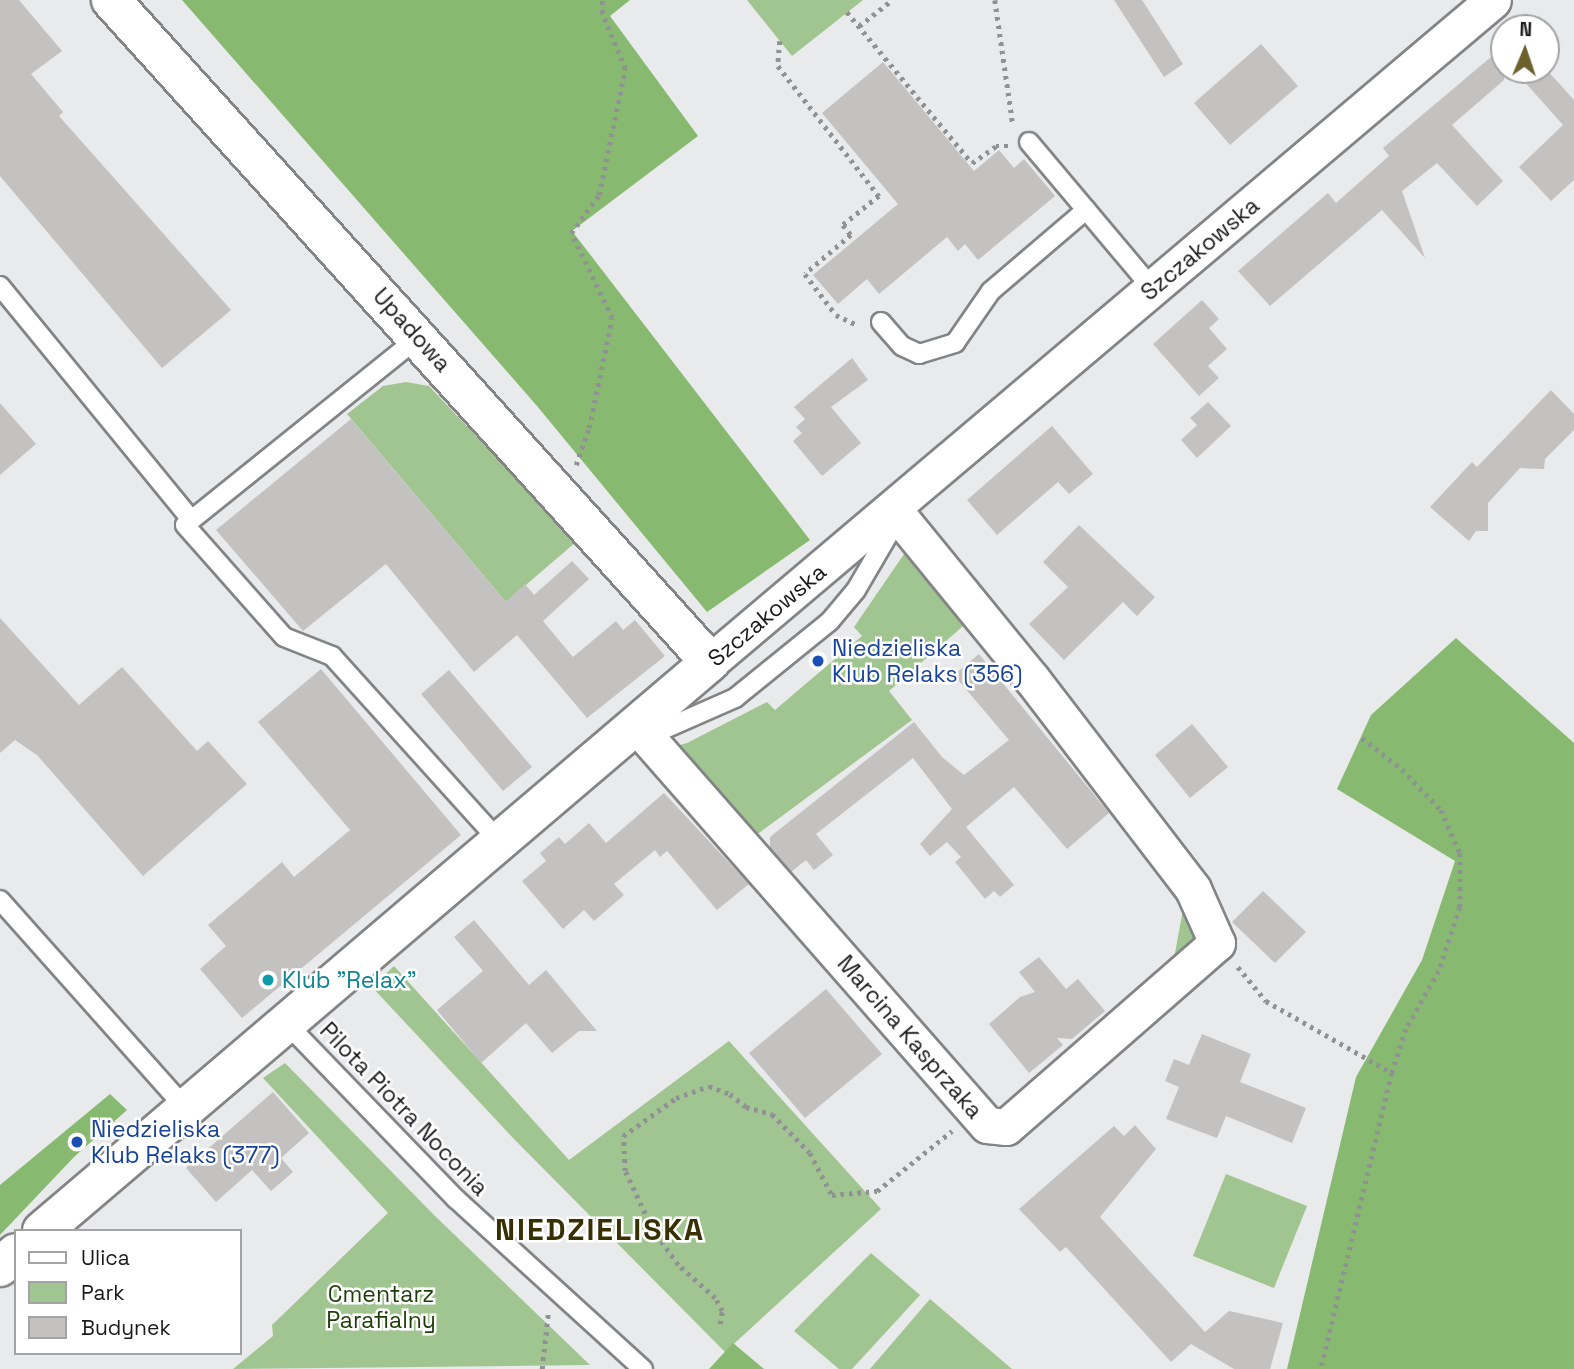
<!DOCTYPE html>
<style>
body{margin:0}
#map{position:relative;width:1574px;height:1369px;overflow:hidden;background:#e9eaeb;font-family:"Space Grotesk",sans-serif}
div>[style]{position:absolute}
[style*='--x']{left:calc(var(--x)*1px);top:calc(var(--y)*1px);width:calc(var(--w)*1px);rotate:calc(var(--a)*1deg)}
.green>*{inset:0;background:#a0c590}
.forest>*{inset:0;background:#87ba70}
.building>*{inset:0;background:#c4c2c1}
.path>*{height:4.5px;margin-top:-2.25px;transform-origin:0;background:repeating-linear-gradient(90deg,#909192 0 3.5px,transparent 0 8.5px)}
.roads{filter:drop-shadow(2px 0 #838485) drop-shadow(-2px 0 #838485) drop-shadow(0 2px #838485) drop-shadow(0 -2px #838485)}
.lane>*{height:18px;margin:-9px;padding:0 9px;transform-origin:9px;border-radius:9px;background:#fff}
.street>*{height:35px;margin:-17.5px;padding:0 17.5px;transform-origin:17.5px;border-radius:17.5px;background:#fff}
.secondary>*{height:38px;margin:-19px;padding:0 19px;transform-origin:19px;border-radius:19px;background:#fff}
.dots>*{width:19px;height:19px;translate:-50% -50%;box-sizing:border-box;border:4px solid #fff;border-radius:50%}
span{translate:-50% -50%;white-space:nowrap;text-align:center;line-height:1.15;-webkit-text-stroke:5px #fff;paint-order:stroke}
.street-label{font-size:23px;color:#1a1a1b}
.transit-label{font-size:23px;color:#164399}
.left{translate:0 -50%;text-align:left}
.culture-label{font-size:23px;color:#0d838f}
.park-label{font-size:23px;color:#1c3d07}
.district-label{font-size:30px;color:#382f03;font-weight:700;letter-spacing:2px}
.legend{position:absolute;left:14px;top:1229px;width:228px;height:126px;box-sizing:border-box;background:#fff;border:2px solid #a3a3a4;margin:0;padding:9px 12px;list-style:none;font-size:21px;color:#1a1a1b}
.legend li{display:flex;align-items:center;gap:14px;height:35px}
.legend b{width:35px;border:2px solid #a3a3a4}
.north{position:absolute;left:1490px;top:14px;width:70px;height:70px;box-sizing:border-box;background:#fff;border:2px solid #a3a3a4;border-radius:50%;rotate:2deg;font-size:19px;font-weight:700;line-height:28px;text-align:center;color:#1a1a1b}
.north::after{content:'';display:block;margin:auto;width:24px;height:32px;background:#6c602d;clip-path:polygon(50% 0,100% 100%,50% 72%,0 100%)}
</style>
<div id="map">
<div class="green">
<div style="clip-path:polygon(747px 0,863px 0,792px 56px)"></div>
<div style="clip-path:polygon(406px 382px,429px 386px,576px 542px,506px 602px,347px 414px,383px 386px)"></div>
<div style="clip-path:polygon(926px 522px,987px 605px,889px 691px,912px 720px,740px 847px,659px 751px,687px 743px,767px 702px,775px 710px,862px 636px,854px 627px)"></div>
<div style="clip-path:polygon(1183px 910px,1195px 940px,1172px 969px)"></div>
<div style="clip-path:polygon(394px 966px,569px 1160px,729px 1041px,881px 1209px,725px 1352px,512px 1137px,372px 987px)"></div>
<div style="clip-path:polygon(285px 1063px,435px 1216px,590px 1365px,233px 1369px,273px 1336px,272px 1325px,388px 1213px,263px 1078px)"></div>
<div style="clip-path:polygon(1226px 1174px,1307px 1206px,1274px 1288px,1193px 1256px)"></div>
<div style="clip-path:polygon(871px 1253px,920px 1295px,852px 1369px,839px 1369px,794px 1331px)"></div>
<div style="clip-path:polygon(930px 1299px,1012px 1369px,870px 1369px)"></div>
</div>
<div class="forest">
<div style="clip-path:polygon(182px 0,630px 0,610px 16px,698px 136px,572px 231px,810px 540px,707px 612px,537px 406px)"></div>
<div style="clip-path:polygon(1456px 638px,1574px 743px,1574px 1369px,1287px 1369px,1356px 1077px,1422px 960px,1455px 861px,1337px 789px,1371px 715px)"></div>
<div style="clip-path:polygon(110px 1094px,127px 1110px,74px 1157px,0 1235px,0 1185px)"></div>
<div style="clip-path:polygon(733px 1343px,764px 1369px,709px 1369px)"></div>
</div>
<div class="building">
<div style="clip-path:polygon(0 0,19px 0,62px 51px,31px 74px,63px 112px,59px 116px,231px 310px,162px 368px,0 176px)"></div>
<div style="clip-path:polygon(1114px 0,1142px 0,1183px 64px,1164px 77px)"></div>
<div style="clip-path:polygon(1261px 44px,1298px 86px,1230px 145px,1194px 103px)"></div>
<div style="clip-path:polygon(1504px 46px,1504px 80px,1452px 125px,1503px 181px,1477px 206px,1437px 163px,1402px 191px,1425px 258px,1382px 210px,1270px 306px,1238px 271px,1328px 193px,1336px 203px,1389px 156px,1383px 148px)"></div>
<div style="clip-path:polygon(883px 62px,974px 171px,999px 150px,1014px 168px,1024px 159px,1055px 196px,978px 260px,965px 244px,958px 251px,947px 237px,879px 294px,867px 279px,838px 304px,813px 275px,898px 204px,822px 113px)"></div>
<div style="clip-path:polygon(1514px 70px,1547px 70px,1574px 100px,1574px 180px,1551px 201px,1519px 167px,1563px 125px)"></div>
<div style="clip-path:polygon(1202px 300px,1219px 319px,1209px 328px,1227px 349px,1208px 366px,1219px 378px,1199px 396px,1153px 344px)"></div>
<div style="clip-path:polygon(852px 358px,868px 380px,831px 407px,861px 443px,822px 476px,793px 441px,802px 433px,796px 427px,805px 419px,794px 407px)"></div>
<div style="clip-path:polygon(1551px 390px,1574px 414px,1574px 430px,1545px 459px,1544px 469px,1520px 468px,1488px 503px,1488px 531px,1476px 531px,1469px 541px,1430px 507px,1472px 462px,1477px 467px)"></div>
<div style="clip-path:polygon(1208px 402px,1231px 426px,1197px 458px,1181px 440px,1197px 425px,1190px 418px)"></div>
<div style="clip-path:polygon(0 403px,36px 444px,0 475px)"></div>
<div style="clip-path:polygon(351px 419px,506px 602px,525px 584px,534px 595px,572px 561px,589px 579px,543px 621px,573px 657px,616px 621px,623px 630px,635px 620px,665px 656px,587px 718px,517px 635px,474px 672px,386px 564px,303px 631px,216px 530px)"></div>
<div style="clip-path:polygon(1052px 426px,1093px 474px,1069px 494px,1058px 482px,997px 535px,967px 500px)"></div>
<div style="clip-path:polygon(1079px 525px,1155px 597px,1137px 616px,1123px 602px,1064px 660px,1029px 624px,1068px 587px,1043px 562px)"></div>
<div style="clip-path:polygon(0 618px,79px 705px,122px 667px,197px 751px,208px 741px,247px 784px,143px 876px,37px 755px,15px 740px,0 753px)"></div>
<div style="clip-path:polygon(979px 654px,1109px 813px,1067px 849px,1014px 787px,966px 827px,1014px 885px,1000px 897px,994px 891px,985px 899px,955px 862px,961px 857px,947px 842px,930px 856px,920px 844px,952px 809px,913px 758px,816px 834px,833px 855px,814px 870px,806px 860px,791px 872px,770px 847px,770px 837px,914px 722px,942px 757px,964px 775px,1009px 740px,954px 675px)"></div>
<div style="clip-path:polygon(321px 669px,461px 835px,242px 1018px,200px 969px,226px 946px,208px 925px,282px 862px,294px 877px,350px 830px,258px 722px)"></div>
<div style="clip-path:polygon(449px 670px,532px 767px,503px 791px,421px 694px)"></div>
<div style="clip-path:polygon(1192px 724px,1228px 767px,1190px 798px,1155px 755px)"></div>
<div style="clip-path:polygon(664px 793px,749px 884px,717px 910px,667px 851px,660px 857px,655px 850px,614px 884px,624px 895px,594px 921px,584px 910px,563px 929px,522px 881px,546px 861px,540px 853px,559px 837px,565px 844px,589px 823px,606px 843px)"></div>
<div style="clip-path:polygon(1263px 891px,1306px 932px,1275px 963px,1232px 922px)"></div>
<div style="clip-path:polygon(474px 920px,529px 985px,546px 970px,597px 1031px,579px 1031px,552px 1053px,526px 1023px,481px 1063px,437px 1010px,483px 971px,454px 937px)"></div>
<div style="clip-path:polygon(1039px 957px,1066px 989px,1078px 979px,1105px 1011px,1072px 1039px,1057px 1038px,1063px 1045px,1029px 1073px,989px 1024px,1020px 997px,1035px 992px,1019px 972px)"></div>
<div style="clip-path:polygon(826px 989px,882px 1054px,805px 1118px,749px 1053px)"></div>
<div style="clip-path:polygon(1202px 1034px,1251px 1054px,1240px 1082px,1306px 1108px,1292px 1143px,1226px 1116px,1217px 1138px,1166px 1119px,1179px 1087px,1165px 1081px,1174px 1059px,1189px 1065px)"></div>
<div style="clip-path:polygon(273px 1092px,309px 1133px,281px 1158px,293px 1172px,271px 1191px,252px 1170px,216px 1202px,186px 1168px)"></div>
<div style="clip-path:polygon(1135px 1125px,1156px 1149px,1100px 1217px,1205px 1332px,1229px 1311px,1283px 1323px,1270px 1369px,1234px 1369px,1191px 1344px,1171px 1362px,1066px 1247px,1060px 1252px,1019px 1209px,1114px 1126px,1124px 1136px)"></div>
</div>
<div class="path">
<div style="--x:995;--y:0;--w:126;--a:81.8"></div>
<div style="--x:847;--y:12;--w:196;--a:50.4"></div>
<div style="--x:972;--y:163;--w:29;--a:-35"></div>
<div style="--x:996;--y:146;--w:12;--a:0"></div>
<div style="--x:859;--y:26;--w:42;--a:-38.2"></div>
<div style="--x:780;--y:41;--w:25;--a:95"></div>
<div style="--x:778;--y:66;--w:165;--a:52.2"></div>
<div style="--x:879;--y:196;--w:46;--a:141.1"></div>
<div style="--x:843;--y:225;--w:13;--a:51"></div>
<div style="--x:851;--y:235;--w:60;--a:139.7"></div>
<div style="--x:805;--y:274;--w:51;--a:52.9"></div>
<div style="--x:836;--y:315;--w:23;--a:25"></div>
<div style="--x:576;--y:465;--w:39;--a:-71"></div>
<div style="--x:589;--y:428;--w:112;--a:-78.2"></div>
<div style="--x:612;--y:318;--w:94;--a:-115.8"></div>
<div style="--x:571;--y:233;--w:47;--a:-53.6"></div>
<div style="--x:599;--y:195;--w:129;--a:-78.3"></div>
<div style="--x:625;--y:69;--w:61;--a:-112.3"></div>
<div style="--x:602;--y:13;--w:13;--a:-90"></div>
<div style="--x:1362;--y:738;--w:51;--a:37.8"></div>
<div style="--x:1402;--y:769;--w:57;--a:46.4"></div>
<div style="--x:1441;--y:810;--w:47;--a:66.2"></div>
<div style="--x:1460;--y:853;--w:54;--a:90"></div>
<div style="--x:1460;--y:907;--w:67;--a:108.2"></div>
<div style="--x:1439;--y:971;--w:67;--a:119.6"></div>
<div style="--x:1406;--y:1029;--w:46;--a:107.7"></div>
<div style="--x:1238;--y:967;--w:44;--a:50.5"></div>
<div style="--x:1266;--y:1001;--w:145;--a:29.7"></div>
<div style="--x:1392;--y:1073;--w:304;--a:103.5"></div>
<div style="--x:720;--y:1324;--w:13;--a:-81"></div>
<div style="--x:722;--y:1311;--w:15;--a:-118"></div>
<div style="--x:715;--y:1298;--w:50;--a:-138.3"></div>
<div style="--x:678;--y:1265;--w:44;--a:-125.8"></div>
<div style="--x:652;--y:1229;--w:64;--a:-115"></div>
<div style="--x:625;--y:1171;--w:35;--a:-93"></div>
<div style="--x:623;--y:1136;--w:65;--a:-35.6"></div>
<div style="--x:676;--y:1098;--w:35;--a:-20"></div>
<div style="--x:709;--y:1086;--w:22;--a:21"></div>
<div style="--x:730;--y:1094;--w:21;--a:39"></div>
<div style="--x:746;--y:1107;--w:27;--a:15"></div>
<div style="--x:772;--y:1114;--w:54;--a:45.7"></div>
<div style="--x:810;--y:1153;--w:47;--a:62.4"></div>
<div style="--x:832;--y:1195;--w:45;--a:-5.1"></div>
<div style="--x:877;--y:1191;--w:96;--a:-38.7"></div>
<div style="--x:542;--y:1369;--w:55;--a:-83.8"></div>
</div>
<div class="roads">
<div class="lane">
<div style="--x:1029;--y:142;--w:192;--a:49.9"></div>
<div style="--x:0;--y:286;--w:301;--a:50.7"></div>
<div style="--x:881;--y:322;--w:32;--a:49"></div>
<div style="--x:902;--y:346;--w:19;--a:25"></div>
<div style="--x:919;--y:354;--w:38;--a:-17"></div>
<div style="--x:955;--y:343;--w:63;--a:-55.3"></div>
<div style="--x:991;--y:291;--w:125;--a:-40.5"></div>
<div style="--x:419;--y:337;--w:300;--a:141.2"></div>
<div style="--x:185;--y:525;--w:149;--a:48.5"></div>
<div style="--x:284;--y:637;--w:52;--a:21.6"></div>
<div style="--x:332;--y:656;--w:249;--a:47.9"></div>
<div style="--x:642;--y:739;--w:102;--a:-23.8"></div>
<div style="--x:735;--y:698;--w:122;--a:-39"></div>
<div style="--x:830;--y:621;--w:40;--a:-50"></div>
<div style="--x:856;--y:590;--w:89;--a:-59.7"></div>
<div style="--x:0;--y:900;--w:278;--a:48.3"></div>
<div style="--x:286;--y:1023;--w:245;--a:46"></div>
<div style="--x:456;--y:1199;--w:253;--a:42.3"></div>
</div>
<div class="street">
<div style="--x:710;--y:662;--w:1025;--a:-40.21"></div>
<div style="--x:636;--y:725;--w:532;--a:48.73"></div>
<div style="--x:987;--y:1125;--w:19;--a:6"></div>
<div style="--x:1006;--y:1127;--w:280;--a:-41.1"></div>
<div style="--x:1217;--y:943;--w:59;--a:-114"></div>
<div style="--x:1193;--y:889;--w:266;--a:-127.5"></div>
<div style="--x:1031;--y:678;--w:218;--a:-129.2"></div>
</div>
<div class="secondary">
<div style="--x:42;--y:1231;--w:877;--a:-40.42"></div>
<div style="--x:710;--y:662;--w:893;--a:-132.14"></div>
<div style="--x:0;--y:1267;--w:21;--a:-41"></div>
</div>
</div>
<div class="dots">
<div style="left:818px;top:661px;background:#1a4fb4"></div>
<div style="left:268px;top:980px;background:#0f9aa8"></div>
<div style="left:77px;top:1142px;background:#1a4fb4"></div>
</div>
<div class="street-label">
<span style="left:1200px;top:249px;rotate:-40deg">Szczakowska</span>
<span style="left:412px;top:330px;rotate:48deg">Upadowa</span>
<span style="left:767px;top:615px;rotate:-40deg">Szczakowska</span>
<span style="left:910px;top:1037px;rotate:49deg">Marcina Kasprzaka</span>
<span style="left:404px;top:1109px;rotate:46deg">Pilota Piotra Noconia</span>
</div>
<div class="transit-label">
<span class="left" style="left:832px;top:661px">Niedzieliska<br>Klub Relaks (356)</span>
<span class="left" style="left:91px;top:1142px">Niedzieliska<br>Klub Relaks (377)</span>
</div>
<div class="culture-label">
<span class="left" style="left:282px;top:980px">Klub "Relax"</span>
</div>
<div class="park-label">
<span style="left:381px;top:1307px">Cmentarz<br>Parafialny</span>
</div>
<div class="district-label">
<span style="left:600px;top:1230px">NIEDZIELISKA</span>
</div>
<ul class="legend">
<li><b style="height:9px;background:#fff"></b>Ulica</li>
<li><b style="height:19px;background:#a0c590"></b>Park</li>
<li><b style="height:19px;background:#c4c2c1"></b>Budynek</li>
</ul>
<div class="north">N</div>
</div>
